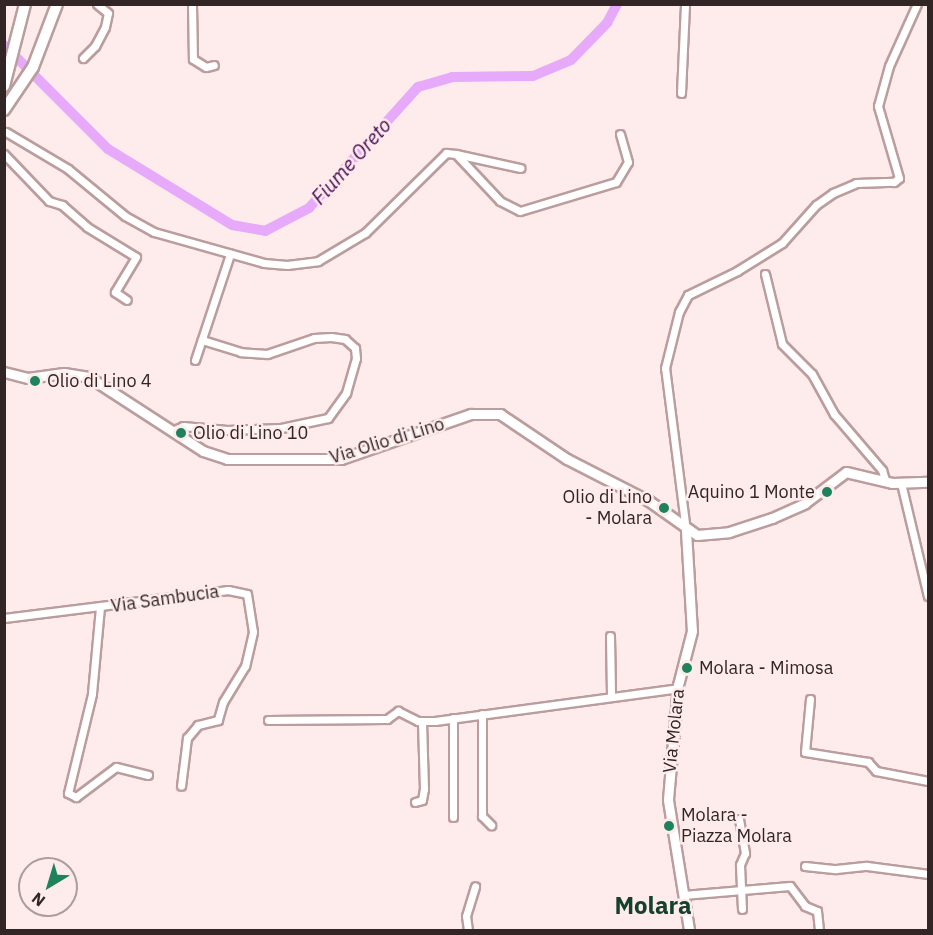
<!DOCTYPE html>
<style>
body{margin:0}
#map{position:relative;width:933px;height:935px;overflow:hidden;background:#feebeb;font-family:"IBM Plex Sans",sans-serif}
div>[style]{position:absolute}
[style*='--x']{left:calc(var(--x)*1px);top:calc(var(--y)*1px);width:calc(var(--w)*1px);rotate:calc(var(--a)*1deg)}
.river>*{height:10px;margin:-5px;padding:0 5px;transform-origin:5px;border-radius:5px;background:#e7a9f9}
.roads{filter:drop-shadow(2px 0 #bb9d9e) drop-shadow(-2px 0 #bb9d9e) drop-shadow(0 2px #bb9d9e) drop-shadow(0 -2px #bb9d9e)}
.minor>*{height:7px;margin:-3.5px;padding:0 3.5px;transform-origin:3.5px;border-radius:3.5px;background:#fff}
.tertiary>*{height:9px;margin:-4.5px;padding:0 4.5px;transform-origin:4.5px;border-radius:4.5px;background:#fff}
.secondary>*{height:10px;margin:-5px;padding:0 5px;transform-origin:5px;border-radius:5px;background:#fff}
.primary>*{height:10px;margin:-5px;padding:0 5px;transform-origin:5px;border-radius:5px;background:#fff}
.dots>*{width:16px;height:16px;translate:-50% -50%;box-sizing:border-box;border:3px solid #feebeb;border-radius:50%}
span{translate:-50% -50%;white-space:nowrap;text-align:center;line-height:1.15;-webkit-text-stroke:5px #feebeb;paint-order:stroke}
.poi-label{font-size:18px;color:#312525}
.left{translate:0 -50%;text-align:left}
.right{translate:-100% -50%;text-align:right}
.street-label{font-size:18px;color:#312525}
.water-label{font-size:20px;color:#470e55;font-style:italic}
.district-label{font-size:24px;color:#14412e;font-weight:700}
.frame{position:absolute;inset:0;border:6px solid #312525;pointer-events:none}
.north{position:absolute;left:18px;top:857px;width:60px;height:60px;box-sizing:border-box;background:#feebeb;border:2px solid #ac9c9c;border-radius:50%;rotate:218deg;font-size:16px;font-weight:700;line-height:24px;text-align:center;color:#312525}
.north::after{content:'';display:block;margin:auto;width:21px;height:27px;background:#1e835d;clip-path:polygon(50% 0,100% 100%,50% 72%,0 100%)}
</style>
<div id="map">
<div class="river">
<div style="--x:4;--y:45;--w:147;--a:45"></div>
<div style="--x:108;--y:149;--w:145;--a:31.5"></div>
<div style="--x:232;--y:225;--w:34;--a:10"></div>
<div style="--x:265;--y:231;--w:50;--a:-27.6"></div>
<div style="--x:309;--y:208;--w:163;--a:-48"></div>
<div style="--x:418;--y:87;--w:35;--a:-16"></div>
<div style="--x:452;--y:77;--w:81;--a:-0.7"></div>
<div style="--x:533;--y:76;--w:41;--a:-22.8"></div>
<div style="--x:571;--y:60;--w:52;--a:-45.8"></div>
<div style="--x:607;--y:23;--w:21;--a:-62"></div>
</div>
<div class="roads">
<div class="minor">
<div style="--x:192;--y:4;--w:55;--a:89"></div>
<div style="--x:193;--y:59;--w:15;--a:32"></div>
<div style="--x:206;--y:67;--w:8;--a:-14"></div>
<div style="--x:83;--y:58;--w:17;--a:-45"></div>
<div style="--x:95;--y:46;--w:21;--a:-62"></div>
<div style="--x:105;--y:27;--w:14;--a:-78"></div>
<div style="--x:108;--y:13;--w:14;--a:-141"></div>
<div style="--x:681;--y:93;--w:89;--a:-87.4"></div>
<div style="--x:6;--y:132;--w:72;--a:30.8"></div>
<div style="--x:68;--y:169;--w:74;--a:39.5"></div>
<div style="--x:125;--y:216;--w:33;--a:29"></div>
<div style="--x:154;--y:232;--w:114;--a:15.7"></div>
<div style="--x:264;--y:263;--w:23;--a:5"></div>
<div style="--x:287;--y:265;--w:31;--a:-7"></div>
<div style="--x:318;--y:261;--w:55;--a:-30.8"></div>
<div style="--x:365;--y:233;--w:114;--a:-44.6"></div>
<div style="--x:446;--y:153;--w:10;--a:6"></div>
<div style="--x:456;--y:154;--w:64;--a:46.9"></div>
<div style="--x:500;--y:201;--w:22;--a:27"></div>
<div style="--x:520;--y:211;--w:100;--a:-16.8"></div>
<div style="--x:616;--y:182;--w:23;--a:-59"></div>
<div style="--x:628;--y:162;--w:29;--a:-106"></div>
<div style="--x:4;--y:154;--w:65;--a:46.2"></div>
<div style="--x:49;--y:201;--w:14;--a:17"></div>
<div style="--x:62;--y:205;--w:33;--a:41"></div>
<div style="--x:87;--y:227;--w:57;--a:31.5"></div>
<div style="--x:136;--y:257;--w:41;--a:121"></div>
<div style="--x:115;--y:292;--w:14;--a:34"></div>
<div style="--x:456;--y:154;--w:66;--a:12.3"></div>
<div style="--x:765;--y:274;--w:72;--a:76.3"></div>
<div style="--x:782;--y:344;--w:42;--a:45"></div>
<div style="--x:812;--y:374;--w:46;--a:61.2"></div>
<div style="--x:834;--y:414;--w:74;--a:49.4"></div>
<div style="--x:882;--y:470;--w:10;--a:73"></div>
<div style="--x:195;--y:360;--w:112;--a:-71.7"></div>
<div style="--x:172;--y:431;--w:12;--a:-24"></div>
<div style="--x:183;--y:426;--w:44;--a:5.2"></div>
<div style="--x:227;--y:430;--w:54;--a:-2.1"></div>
<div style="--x:281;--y:428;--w:48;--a:-12"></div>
<div style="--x:328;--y:418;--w:31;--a:-54"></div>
<div style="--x:346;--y:393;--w:36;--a:-74"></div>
<div style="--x:356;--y:358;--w:10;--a:-96"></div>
<div style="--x:355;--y:348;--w:13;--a:-138"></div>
<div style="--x:345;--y:339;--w:14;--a:-172"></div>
<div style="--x:331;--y:337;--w:17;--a:177"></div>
<div style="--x:314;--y:338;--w:50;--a:161.2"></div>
<div style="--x:267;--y:354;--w:26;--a:-176"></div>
<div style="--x:241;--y:352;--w:41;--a:-162.9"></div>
<div style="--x:901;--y:483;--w:116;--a:76.6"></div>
<div style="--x:686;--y:531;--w:164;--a:-97.3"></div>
<div style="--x:665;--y:368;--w:58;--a:-76"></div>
<div style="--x:679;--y:312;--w:19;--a:-62"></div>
<div style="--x:688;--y:295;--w:55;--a:-26.1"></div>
<div style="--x:737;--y:271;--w:53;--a:-31.9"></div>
<div style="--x:782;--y:243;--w:51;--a:-48.2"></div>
<div style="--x:816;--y:205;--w:21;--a:-35"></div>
<div style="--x:833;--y:193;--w:25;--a:-23"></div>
<div style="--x:856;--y:183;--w:38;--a:-2"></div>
<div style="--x:894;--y:182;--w:6;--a:-39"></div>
<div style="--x:899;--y:178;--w:75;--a:-106.3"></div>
<div style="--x:878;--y:106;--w:41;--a:-74.6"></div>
<div style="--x:889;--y:66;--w:68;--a:-65.7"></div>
<div style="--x:100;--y:607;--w:87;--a:95.3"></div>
<div style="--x:92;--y:694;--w:102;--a:103.6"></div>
<div style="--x:68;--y:793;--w:9;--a:27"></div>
<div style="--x:76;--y:797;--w:50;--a:-36.9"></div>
<div style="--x:116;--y:767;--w:33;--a:14"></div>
<div style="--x:4;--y:618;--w:226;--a:-7.1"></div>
<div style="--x:228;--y:590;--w:19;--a:12"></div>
<div style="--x:247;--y:594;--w:38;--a:81"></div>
<div style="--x:253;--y:632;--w:35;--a:103"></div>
<div style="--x:245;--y:666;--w:42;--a:121.4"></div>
<div style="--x:223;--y:702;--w:19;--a:106"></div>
<div style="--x:218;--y:720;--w:21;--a:166"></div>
<div style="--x:198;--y:725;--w:17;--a:130"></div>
<div style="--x:187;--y:738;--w:48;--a:97.1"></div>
<div style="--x:610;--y:636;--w:59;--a:89"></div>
<div style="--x:810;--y:699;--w:53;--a:95.4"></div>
<div style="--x:805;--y:752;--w:64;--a:9"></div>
<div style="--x:868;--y:762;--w:12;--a:48"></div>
<div style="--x:876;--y:771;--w:53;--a:10.9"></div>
<div style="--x:482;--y:714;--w:102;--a:90"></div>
<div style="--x:482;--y:816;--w:13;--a:45"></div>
<div style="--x:268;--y:720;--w:119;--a:-0.5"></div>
<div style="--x:387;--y:719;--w:14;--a:-36"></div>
<div style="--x:398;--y:711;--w:22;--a:27"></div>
<div style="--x:418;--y:721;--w:17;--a:0"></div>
<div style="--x:435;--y:721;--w:245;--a:-7.7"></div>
<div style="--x:415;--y:802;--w:7;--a:-16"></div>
<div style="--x:422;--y:800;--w:11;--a:-80"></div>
<div style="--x:424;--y:789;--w:68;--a:-91.7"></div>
<div style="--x:453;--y:817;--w:99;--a:-90"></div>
<div style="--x:739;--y:819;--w:35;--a:80"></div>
<div style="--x:745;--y:853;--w:13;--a:113"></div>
<div style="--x:740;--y:865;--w:44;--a:87.4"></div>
<div style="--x:805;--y:866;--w:31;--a:6"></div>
<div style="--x:836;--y:869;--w:31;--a:-6"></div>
<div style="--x:867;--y:866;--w:62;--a:7.5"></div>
<div style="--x:683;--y:895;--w:107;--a:-4.8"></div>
<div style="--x:790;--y:886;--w:25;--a:53"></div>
<div style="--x:805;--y:906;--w:13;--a:23"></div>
<div style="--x:817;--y:911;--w:19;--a:84"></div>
<div style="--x:468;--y:930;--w:14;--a:-98"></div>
<div style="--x:466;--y:916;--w:31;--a:-73"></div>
</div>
<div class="tertiary">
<div style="--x:4;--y:372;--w:25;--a:14"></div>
<div style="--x:28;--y:378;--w:36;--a:-8"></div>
<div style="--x:64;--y:373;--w:25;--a:9"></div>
<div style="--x:89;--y:377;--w:136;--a:33"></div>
<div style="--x:203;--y:451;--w:25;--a:18"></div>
<div style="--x:227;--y:459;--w:114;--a:0"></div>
<div style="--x:341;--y:459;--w:138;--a:-19.1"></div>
<div style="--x:471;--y:414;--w:29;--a:0"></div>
<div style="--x:500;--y:414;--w:81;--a:33.9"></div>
<div style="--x:567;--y:459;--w:92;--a:27.1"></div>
<div style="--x:649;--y:501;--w:59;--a:35.3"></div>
<div style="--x:697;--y:535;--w:32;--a:-5"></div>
<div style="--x:729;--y:532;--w:45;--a:-18"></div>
<div style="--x:772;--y:518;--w:36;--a:-24"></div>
<div style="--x:805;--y:503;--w:51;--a:-37.1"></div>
<div style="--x:846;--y:472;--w:47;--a:13.4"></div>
<div style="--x:892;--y:483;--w:36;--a:-2"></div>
<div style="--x:686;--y:531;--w:100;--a:86.6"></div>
<div style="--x:692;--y:631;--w:56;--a:104.5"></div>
<div style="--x:678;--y:685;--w:115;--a:95"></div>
<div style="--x:668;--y:800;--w:132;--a:80.8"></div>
</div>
<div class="secondary">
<div style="--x:4;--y:86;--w:85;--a:-75.6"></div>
</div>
<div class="primary">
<div style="--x:4;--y:110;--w:52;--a:-56"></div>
<div style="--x:33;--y:67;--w:67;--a:-69.1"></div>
</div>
</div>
<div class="dots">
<div style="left:35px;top:381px;background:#1e835d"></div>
<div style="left:181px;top:433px;background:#1e835d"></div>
<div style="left:827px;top:492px;background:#1e835d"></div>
<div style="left:664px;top:508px;background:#1e835d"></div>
<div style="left:687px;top:668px;background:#1e835d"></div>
<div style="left:669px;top:826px;background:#1e835d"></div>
</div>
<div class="poi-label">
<span class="left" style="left:47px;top:381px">Olio di Lino 4</span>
<span class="left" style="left:193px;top:433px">Olio di Lino 10</span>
<span class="right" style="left:815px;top:492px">Aquino 1 Monte</span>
<span class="right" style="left:652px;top:508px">Olio di Lino<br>- Molara</span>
<span class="left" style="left:699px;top:668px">Molara - Mimosa</span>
<span class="left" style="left:681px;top:826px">Molara -<br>Piazza Molara</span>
</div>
<div class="street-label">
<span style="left:387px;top:441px;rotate:-17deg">Via Olio di Lino</span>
<span style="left:165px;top:599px;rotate:-8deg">Via Sambucia</span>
<span style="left:674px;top:731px;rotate:-84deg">Via Molara</span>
</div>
<div class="water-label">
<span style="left:351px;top:161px;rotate:-48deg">Fiume Oreto</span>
</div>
<div class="district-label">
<span style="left:653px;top:906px">Molara</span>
</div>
<div class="frame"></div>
<div class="north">N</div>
</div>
